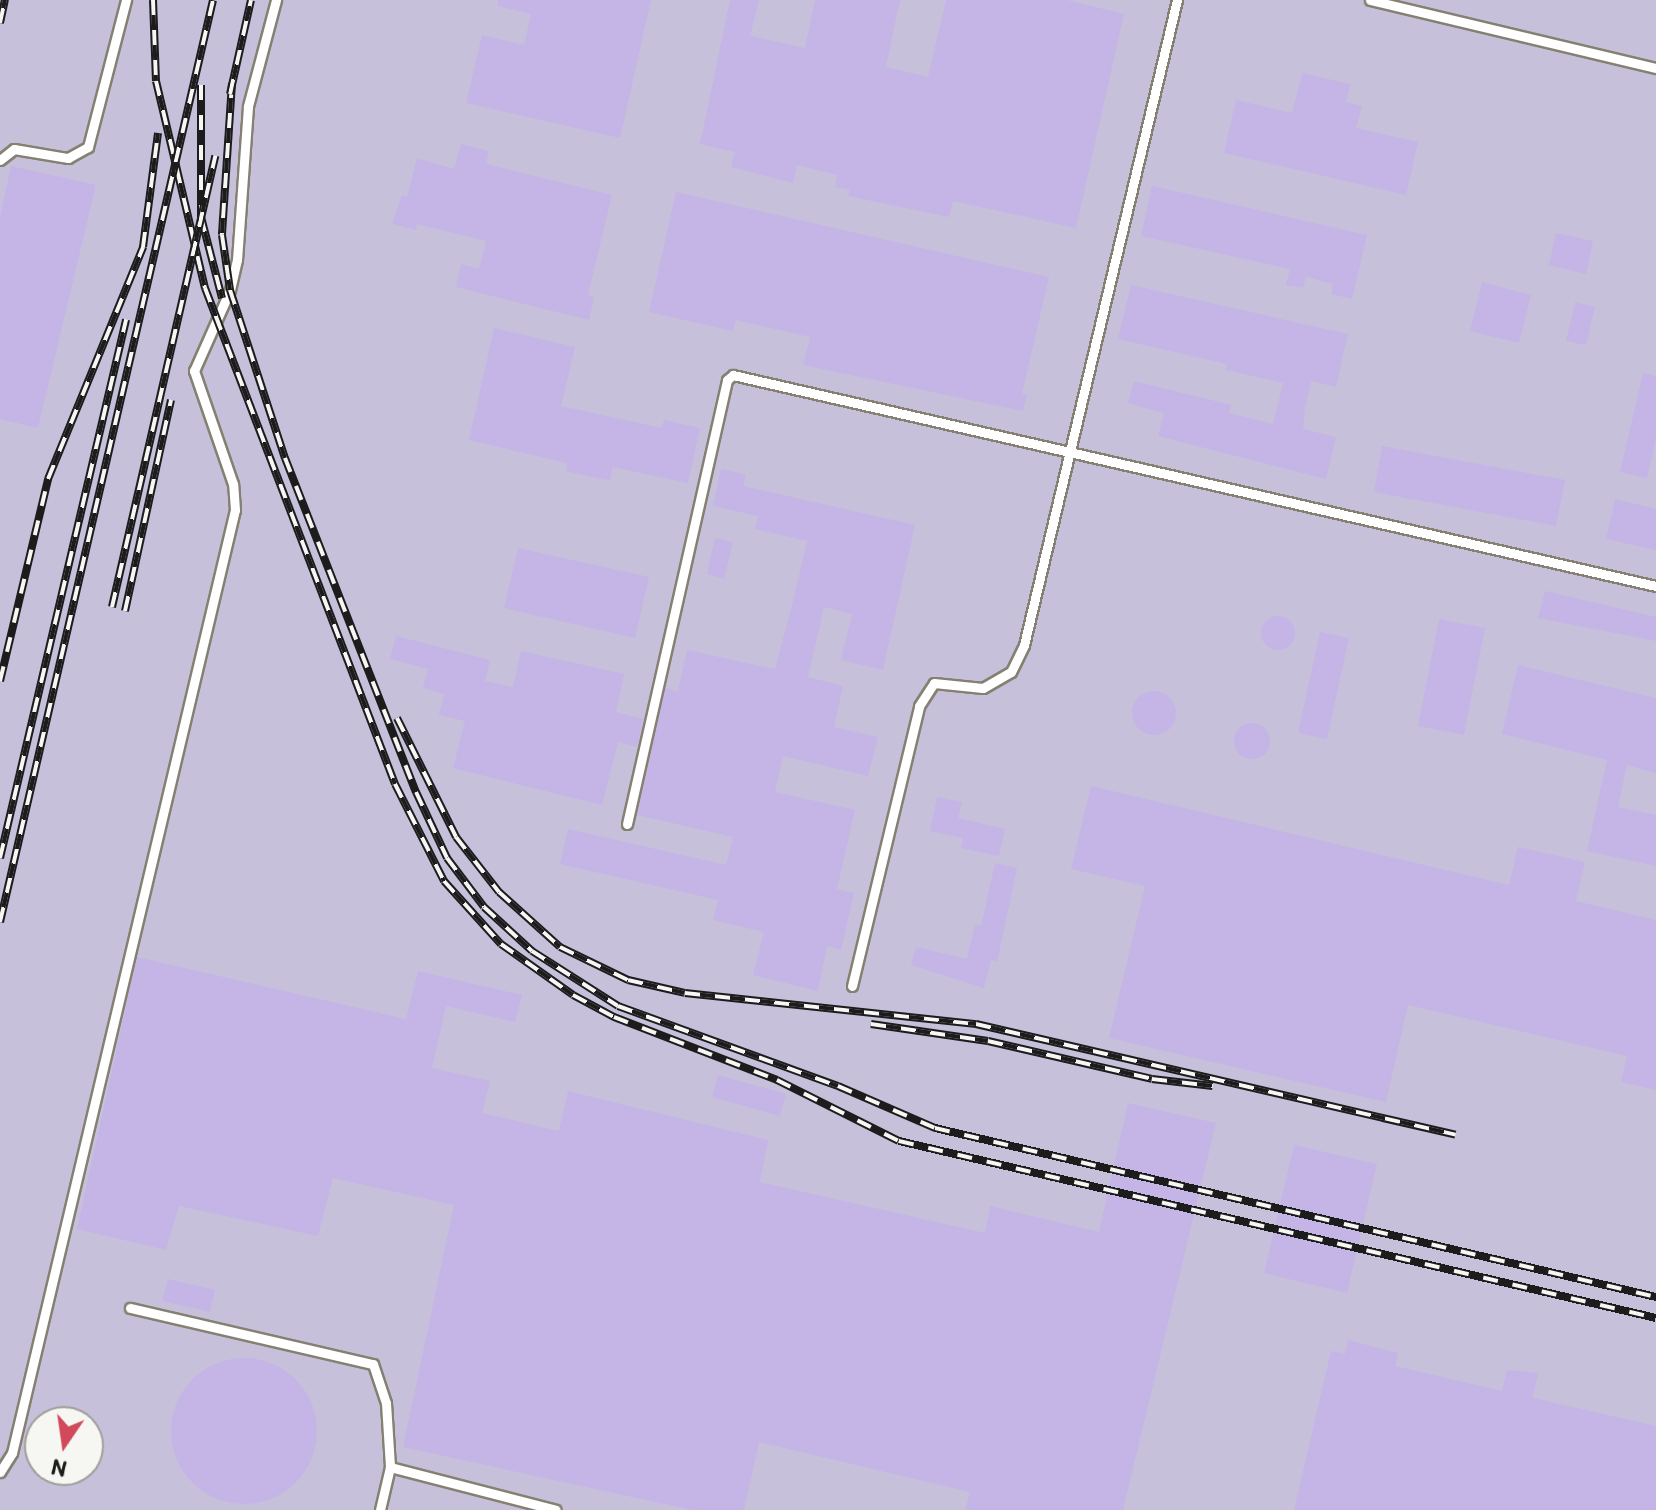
<!DOCTYPE html>
<style>
body{margin:0}
#map{position:relative;width:1656px;height:1510px;overflow:hidden;background:#eee3c7;font-family:Itim,sans-serif}
div>[style]{position:absolute}
[style*='--x']{left:calc(var(--x)*1px);top:calc(var(--y)*1px);width:calc(var(--w)*1px);rotate:calc(var(--a)*1deg)}
.industrial>*{inset:0;background:#c6c0da}
.building>*{inset:0;background:#c4b5e6}
.round{border-radius:50%}
.roads{filter:drop-shadow(2px 0 #858072) drop-shadow(-2px 0 #858072) drop-shadow(0 2px #858072) drop-shadow(0 -2px #858072)}
.service>*{height:9px;margin:-4.5px;padding:0 4.5px;transform-origin:4.5px;border-radius:4.5px;background:#fff}
.rail>*{height:8px;margin-top:-4px;transform-origin:0;background:repeating-linear-gradient(90deg,#f6f6f2 0 15px,#1c1c1c 0 30px);box-sizing:border-box;border-block:2px solid #1c1c1c}
span{translate:-50% -50%;white-space:nowrap;text-align:center;line-height:1.15;-webkit-text-stroke:7px #f6f6f2;paint-order:stroke}
.north{position:absolute;left:24px;top:1406px;width:80px;height:80px;box-sizing:border-box;background:#f6f6f2;border:2px solid #9f9f9c;border-radius:50%;rotate:193deg;font-size:22px;font-weight:700;line-height:32px;text-align:center;color:#1c1c1c}
.north::after{content:'';display:block;margin:auto;width:28px;height:36px;background:#d1495b;clip-path:polygon(50% 0,100% 100%,50% 72%,0 100%)}
</style>
<div id="map">
<div class="industrial">
<div style="clip-path:polygon(evenodd,0 0,1656px 0,1656px 1510px,0 1510px,0 0,40px 1422px,88px 1422px,88px 1470px,40px 1470px,40px 1422px)"></div>
</div>
<div class="building">
<div style="clip-path:polygon(498px 0,651px 0,620px 138px,466px 103px,482px 35px,524px 45px,531px 14px,498px 6px)"></div>
<div style="clip-path:polygon(730px 0,759px 0,750px 36px,805px 48px,815px 0,900px 0,886px 67px,928px 77px,946px 0,1067px 0,1124px 14px,1076px 228px,953px 201px,949px 217px,848px 196px,850px 190px,835px 187px,837px 175px,797px 165px,793px 183px,731px 167px,735px 152px,700px 144px)"></div>
<div style="clip-path:polygon(1302px 73px,1350px 84px,1346px 102px,1362px 106px,1356px 128px,1418px 142px,1406px 195px,1224px 153px,1236px 100px,1292px 113px)"></div>
<div style="clip-path:polygon(461px 144px,489px 151px,486px 164px,612px 195px,588px 295px,594px 297px,589px 320px,456px 287px,461px 264px,479px 269px,486px 241px,417px 224px,416px 230px,392px 224px,402px 195px,407px 197px,417px 158px,454px 169px)"></div>
<div style="clip-path:polygon(11px 166px,96px 185px,38px 428px,0 419px,0 217px)"></div>
<div style="clip-path:polygon(1152px 186px,1367px 235px,1352px 299px,1331px 294px,1333px 284px,1306px 277px,1303px 288px,1286px 285px,1290px 269px,1141px 236px)"></div>
<div style="clip-path:polygon(676px 192px,1049px 277px,1022px 394px,1027px 395px,1023px 411px,803px 365px,810px 337px,736px 320px,733px 331px,649px 312px)"></div>
<div style="clip-path:polygon(1556px 233px,1593px 241px,1586px 274px,1549px 265px)"></div>
<div style="clip-path:polygon(1482px 282px,1531px 295px,1519px 343px,1470px 331px)"></div>
<div style="clip-path:polygon(1131px 285px,1348px 334px,1336px 387px,1311px 381px,1305px 409px,1303px 429px,1336px 437px,1326px 479px,1158px 436px,1164px 413px,1128px 403px,1134px 381px,1231px 405px,1229px 413px,1273px 424px,1283px 383px,1226px 370px,1227px 364px,1118px 339px)"></div>
<div style="clip-path:polygon(1575px 302px,1595px 307px,1586px 345px,1566px 341px)"></div>
<div style="clip-path:polygon(494px 328px,575px 347px,561px 406px,662px 428px,664px 420px,700px 428px,688px 483px,613px 467px,610px 480px,597px 478px,566px 471px,567px 463px,469px 440px)"></div>
<div style="clip-path:polygon(1643px 373px,1656px 376px,1656px 439px,1647px 478px,1620px 472px)"></div>
<div style="clip-path:polygon(1382px 446px,1565px 480px,1556px 526px,1374px 492px)"></div>
<div style="clip-path:polygon(721px 469px,746px 475px,743px 486px,915px 525px,883px 670px,841px 660px,852px 614px,824px 607px,808px 677px,843px 686px,834px 727px,878px 737px,868px 776px,783px 756px,775px 792px,855px 810px,837px 889px,854px 893px,841px 950px,827px 946px,818px 991px,753px 975px,764px 932px,713px 920px,718px 900px,560px 864px,568px 829px,726px 865px,733px 837px,637px 815px,665px 688px,678px 691px,687px 650px,775px 669px,793px 601px,807px 541px,755px 529px,758px 516px,713px 506px)"></div>
<div style="clip-path:polygon(1615px 499px,1656px 509px,1656px 550px,1606px 539px)"></div>
<div style="clip-path:polygon(715px 538px,733px 542px,724px 579px,707px 574px)"></div>
<div style="clip-path:polygon(518px 548px,649px 577px,635px 638px,504px 608px)"></div>
<div style="clip-path:polygon(1545px 591px,1656px 617px,1656px 641px,1538px 618px)"></div>
<div class="round" style="left:1261px;top:616px;width:34px;height:34px"></div>
<div style="clip-path:polygon(1439px 619px,1485px 628px,1464px 735px,1418px 726px)"></div>
<div style="clip-path:polygon(1320px 632px,1349px 638px,1327px 739px,1298px 733px)"></div>
<div style="clip-path:polygon(396px 636px,490px 660px,485px 681px,513px 687px,521px 651px,624px 674px,616px 712px,643px 719px,637px 747px,618px 742px,602px 805px,453px 768px,465px 721px,439px 715px,444px 694px,423px 688px,428px 669px,390px 659px)"></div>
<div style="clip-path:polygon(1518px 665px,1656px 698px,1656px 773px,1627px 765px,1618px 807px,1656px 815px,1656px 866px,1587px 851px,1607px 760px,1502px 734px)"></div>
<div class="round" style="left:1132px;top:691px;width:44px;height:44px"></div>
<div class="round" style="left:1234px;top:723px;width:36px;height:36px"></div>
<div style="clip-path:polygon(1091px 786px,1509px 885px,1518px 847px,1585px 862px,1576px 901px,1656px 920px,1656px 1090px,1621px 1082px,1627px 1056px,1408px 1005px,1386px 1102px,1109px 1038px,1145px 886px,1071px 869px)"></div>
<div style="clip-path:polygon(937px 797px,962px 802px,958px 818px,1005px 829px,999px 856px,961px 848px,963px 838px,930px 831px)"></div>
<div style="clip-path:polygon(995px 863px,1017px 868px,997px 962px,991px 960px,984px 988px,911px 965px,916px 947px,967px 959px,975px 924px,981px 926px)"></div>
<div style="clip-path:polygon(137px 957px,406px 1019px,418px 971px,522px 995px,515px 1022px,446px 1006px,432px 1068px,490px 1081px,482px 1113px,559px 1131px,568px 1091px,768px 1140px,760px 1182px,985px 1233px,990px 1206px,1099px 1232px,1128px 1103px,1216px 1123px,1123px 1510px,965px 1510px,970px 1492px,759px 1442px,744px 1510px,692px 1510px,403px 1447px,454px 1205px,333px 1178px,318px 1236px,179px 1206px,166px 1250px,77px 1229px)"></div>
<div style="clip-path:polygon(718px 1075px,786px 1094px,780px 1116px,712px 1097px)"></div>
<div style="clip-path:polygon(1294px 1145px,1377px 1164px,1347px 1293px,1264px 1273px)"></div>
<div style="clip-path:polygon(168px 1279px,215px 1290px,210px 1312px,162px 1301px)"></div>
<div style="clip-path:polygon(1348px 1340px,1398px 1353px,1395px 1366px,1502px 1391px,1507px 1370px,1538px 1373px,1533px 1398px,1656px 1426px,1656px 1510px,1294px 1510px,1331px 1351px,1345px 1354px)"></div>
<div class="round" style="left:171px;top:1358px;width:146px;height:146px"></div>
</div>
<div class="roads">
<div class="service">
<div style="--x:1370;--y:0;--w:294;--a:13.4"></div>
<div style="--x:0;--y:160;--w:18;--a:-38"></div>
<div style="--x:14;--y:149;--w:55;--a:9.5"></div>
<div style="--x:68;--y:158;--w:23;--a:-29"></div>
<div style="--x:88;--y:147;--w:152;--a:-75.5"></div>
<div style="--x:627;--y:824;--w:455;--a:-77.3"></div>
<div style="--x:727;--y:380;--w:8;--a:-40"></div>
<div style="--x:733;--y:375;--w:947;--a:12.88"></div>
<div style="--x:852;--y:986;--w:288;--a:-76.5"></div>
<div style="--x:919;--y:706;--w:27;--a:-57"></div>
<div style="--x:934;--y:683;--w:49;--a:5.8"></div>
<div style="--x:983;--y:688;--w:32;--a:-30"></div>
<div style="--x:1011;--y:672;--w:30;--a:-64"></div>
<div style="--x:1024;--y:645;--w:663;--a:-76.66"></div>
<div style="--x:130;--y:1308;--w:249;--a:13"></div>
<div style="--x:373;--y:1364;--w:41;--a:71.6"></div>
<div style="--x:386;--y:1403;--w:64;--a:86.4"></div>
<div style="--x:390;--y:1467;--w:44;--a:103.1"></div>
<div style="--x:390;--y:1467;--w:171;--a:14.5"></div>
<div style="--x:0;--y:1472;--w:22;--a:-58"></div>
<div style="--x:12;--y:1453;--w:969;--a:-76.7"></div>
<div style="--x:235;--y:510;--w:26;--a:-94"></div>
<div style="--x:233;--y:484;--w:120;--a:-109"></div>
<div style="--x:194;--y:371;--w:89;--a:-66"></div>
<div style="--x:230;--y:290;--w:31;--a:-77"></div>
<div style="--x:237;--y:260;--w:154;--a:-85.9"></div>
<div style="--x:248;--y:106;--w:110;--a:-75.2"></div>
</div>
</div>
<div class="rail">
<div style="--x:153;--y:0;--w:81;--a:87.9"></div>
<div style="--x:156;--y:81;--w:213;--a:76.7"></div>
<div style="--x:205;--y:288;--w:531;--a:69.04"></div>
<div style="--x:395;--y:784;--w:109;--a:63.2"></div>
<div style="--x:444;--y:881;--w:85;--a:47.9"></div>
<div style="--x:501;--y:944;--w:88;--a:35.3"></div>
<div style="--x:573;--y:995;--w:47;--a:28.2"></div>
<div style="--x:614;--y:1017;--w:175;--a:21.1"></div>
<div style="--x:777;--y:1080;--w:136;--a:26.6"></div>
<div style="--x:899;--y:1141;--w:777;--a:13.16"></div>
<div style="--x:0;--y:23;--w:24;--a:-78"></div>
<div style="--x:232;--y:83;--w:152;--a:93.8"></div>
<div style="--x:222;--y:235;--w:56;--a:81.7"></div>
<div style="--x:230;--y:290;--w:177;--a:71.9"></div>
<div style="--x:285;--y:458;--w:359;--a:68.6"></div>
<div style="--x:416;--y:792;--w:73;--a:64.8"></div>
<div style="--x:447;--y:858;--w:61;--a:52.9"></div>
<div style="--x:484;--y:907;--w:65;--a:42.5"></div>
<div style="--x:532;--y:951;--w:102;--a:32.6"></div>
<div style="--x:618;--y:1006;--w:234;--a:20"></div>
<div style="--x:838;--y:1086;--w:106;--a:23.4"></div>
<div style="--x:935;--y:1128;--w:741;--a:13.19"></div>
<div style="--x:201;--y:85;--w:132;--a:90"></div>
<div style="--x:201;--y:217;--w:84;--a:75.5"></div>
<div style="--x:230;--y:94;--w:96;--a:-77.4"></div>
<div style="--x:112;--y:607;--w:463;--a:-77.1"></div>
<div style="--x:125;--y:611;--w:216;--a:-77.7"></div>
<div style="--x:0;--y:681;--w:208;--a:-76.6"></div>
<div style="--x:48;--y:479;--w:251;--a:-67.7"></div>
<div style="--x:143;--y:247;--w:115;--a:-82.5"></div>
<div style="--x:397;--y:718;--w:133;--a:63.6"></div>
<div style="--x:456;--y:837;--w:70;--a:52"></div>
<div style="--x:499;--y:892;--w:82;--a:42"></div>
<div style="--x:560;--y:947;--w:76;--a:25.9"></div>
<div style="--x:628;--y:980;--w:58;--a:12.8"></div>
<div style="--x:685;--y:993;--w:293;--a:6.1"></div>
<div style="--x:976;--y:1024;--w:492;--a:13"></div>
<div style="--x:0;--y:858;--w:553;--a:-76.82"></div>
<div style="--x:0;--y:922;--w:946;--a:-76.99"></div>
<div style="--x:871;--y:1024;--w:118;--a:8.3"></div>
<div style="--x:988;--y:1041;--w:168;--a:13"></div>
<div style="--x:1152;--y:1079;--w:61;--a:6.5"></div>
</div>
<div class="north">N</div>
</div>
